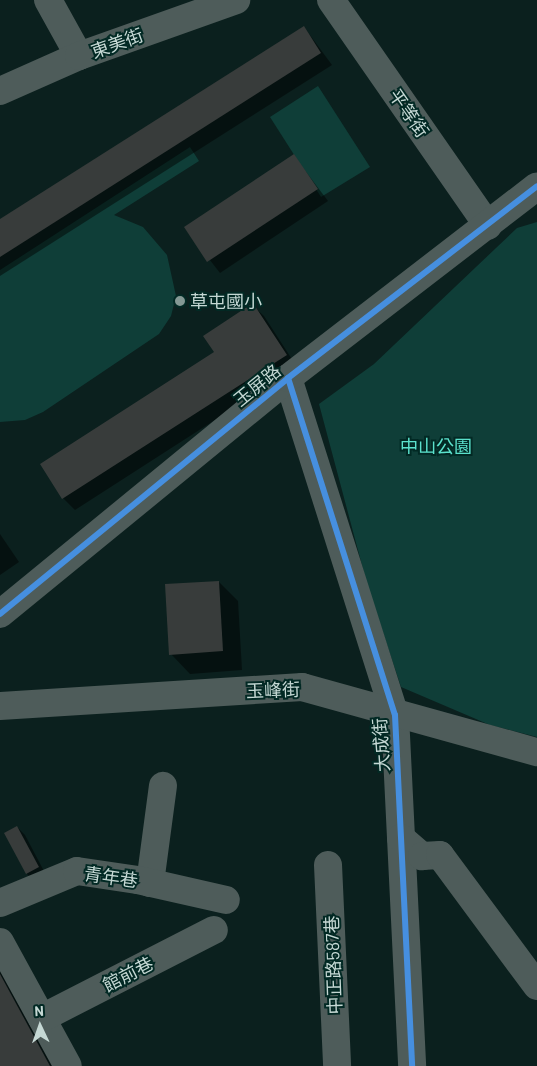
<!DOCTYPE html>
<meta charset="utf-8">
<style>
body{margin:0}
#map{position:relative;width:537px;height:1066px;overflow:hidden;background:#0b201e;font-family:Barlow,"Noto Sans TC",sans-serif}
div>[style]{position:absolute}
[style*='--x']{left:calc(var(--x)*1px);top:calc(var(--y)*1px);width:calc(var(--w)*1px);rotate:calc(var(--a)*1deg)}
.green>*{inset:0;background:#0f3e38}
.shadow>*{inset:0;background:#0007}
.building>*{inset:0;background:#383c3b}
.minor>*{height:28px;margin:-14px;padding:0 14px;transform-origin:14px;border-radius:14px;background:#4e5c5a}
.cycleway>*{height:6px;margin:-3px;padding:0 3px;transform-origin:3px;border-radius:3px;background:#468fdf}
.dots>*{width:14px;height:14px;translate:-50% -50%;box-sizing:border-box;border:2px solid #022924;border-radius:50%}
span{translate:-50% -50%;white-space:nowrap;text-align:center;line-height:1.15;-webkit-text-stroke:4px #022924;paint-order:stroke}
.street-label{font-size:18px;color:#c5d8d4}
.poi-label{font-size:18px;color:#c5d8d4}
.left{translate:0 -50%;text-align:left}
.park-label{font-size:18px;color:#5be1cc}
.north{position:absolute;left:15px;top:1001px;width:50px;height:50px;-webkit-text-stroke:4px #022924;paint-order:stroke;rotate:357deg;font-size:14px;font-weight:700;line-height:20px;text-align:center;color:#c5d8d4}
.north::after{content:'';display:block;margin:auto;width:18px;height:22px;background:#c5d8d4;clip-path:polygon(50% 0,100% 100%,50% 72%,0 100%)}
</style>
<div id="map">
<div class="green">
<div style="clip-path:polygon(318px 86px,370px 167px,321px 197px,270px 117px)"></div>
<div style="clip-path:polygon(190px 147px,199px 161px,114px 215px,143px 227px,167px 255px,176px 296px,171px 316px,159px 334px,43px 412px,25px 420px,0 422px,0 270px)"></div>
<div style="clip-path:polygon(537px 222px,537px 737px,490px 725px,401px 687px,367px 584px,319px 404px,374px 364px,517px 228px)"></div>
</div>
<div class="shadow">
<div style="clip-path:polygon(304px 27px,332px 65px,0 276px,0 220px)"></div>
<div style="clip-path:polygon(294px 156px,328px 201px,220px 273px,185px 228px)"></div>
<div style="clip-path:polygon(252px 305px,264px 316px,297px 367px,75px 510px,63px 498px,215px 353px)"></div>
<div style="clip-path:polygon(0 534px,19px 562px,0 575px)"></div>
<div style="clip-path:polygon(219px 582px,238px 601px,242px 670px,190px 674px,171px 654px)"></div>
<div style="clip-path:polygon(17px 827px,25px 835px,46px 875px,34px 881px,27px 874px)"></div>
<div style="clip-path:polygon(0 961px,56px 1066px,0 1066px)"></div>
</div>
<div class="building">
<div style="clip-path:polygon(304px 26px,321px 53px,0 257px,0 219px)"></div>
<div style="clip-path:polygon(294px 154px,318px 189px,207px 262px,184px 227px)"></div>
<div style="clip-path:polygon(253px 303px,287px 355px,62px 499px,40px 464px,214px 352px,203px 336px)"></div>
<div style="clip-path:polygon(219px 581px,223px 651px,169px 655px,165px 584px)"></div>
<div style="clip-path:polygon(17px 826px,39px 867px,26px 874px,4px 833px)"></div>
<div style="clip-path:polygon(0 974px,50px 1066px,0 1066px)"></div>
</div>
<div class="minor">
<div style="--x:48;--y:0;--w:64;--a:61"></div>
<div style="--x:331;--y:0;--w:275;--a:55.2"></div>
<div style="--x:0;--y:91;--w:86;--a:-23.9"></div>
<div style="--x:79;--y:56;--w:167;--a:-19.6"></div>
<div style="--x:288;--y:378;--w:354;--a:72.4"></div>
<div style="--x:395;--y:715;--w:351;--a:87.2"></div>
<div style="--x:0;--y:614;--w:372;--a:-39.3"></div>
<div style="--x:288;--y:378;--w:314;--a:-37.6"></div>
<div style="--x:0;--y:706;--w:303;--a:-3.6"></div>
<div style="--x:302;--y:687;--w:244;--a:15.5"></div>
<div style="--x:401;--y:838;--w:28;--a:41"></div>
<div style="--x:422;--y:856;--w:18;--a:-3"></div>
<div style="--x:440;--y:855;--w:163;--a:53.5"></div>
<div style="--x:328;--y:865;--w:201;--a:87.4"></div>
<div style="--x:150;--y:883;--w:98;--a:-82.4"></div>
<div style="--x:0;--y:903;--w:83;--a:-22.6"></div>
<div style="--x:77;--y:871;--w:62;--a:8.4"></div>
<div style="--x:138;--y:880;--w:90;--a:12.8"></div>
<div style="--x:0;--y:942;--w:141;--a:61.3"></div>
<div style="--x:42;--y:1018;--w:193;--a:-27.1"></div>
</div>
<div class="cycleway">
<div style="--x:288;--y:378;--w:354;--a:72.4"></div>
<div style="--x:395;--y:715;--w:351;--a:87.2"></div>
<div style="--x:0;--y:614;--w:372;--a:-39.3"></div>
<div style="--x:288;--y:378;--w:314;--a:-37.6"></div>
</div>
<div class="dots">
<div style="left:180px;top:301px;background:#849894"></div>
</div>
<div class="street-label">
<span style="left:117px;top:43px;rotate:-20deg">東美街</span>
<span style="left:409px;top:113px;rotate:55deg">平等街</span>
<span style="left:257px;top:385px;rotate:-39deg">玉屏路</span>
<span style="left:273px;top:690px;rotate:-2deg">玉峰街</span>
<span style="left:381px;top:745px;rotate:-94deg">大成街</span>
<span style="left:111px;top:877px;rotate:8deg">青年巷</span>
<span style="left:333px;top:965px;rotate:-92deg">中正路587巷</span>
<span style="left:128px;top:974px;rotate:-27deg">館前巷</span>
</div>
<div class="poi-label">
<span class="left" style="left:190px;top:301px">草屯國小</span>
</div>
<div class="park-label">
<span style="left:436px;top:446px">中山公園</span>
</div>
<div class="north">N</div>
</div>
